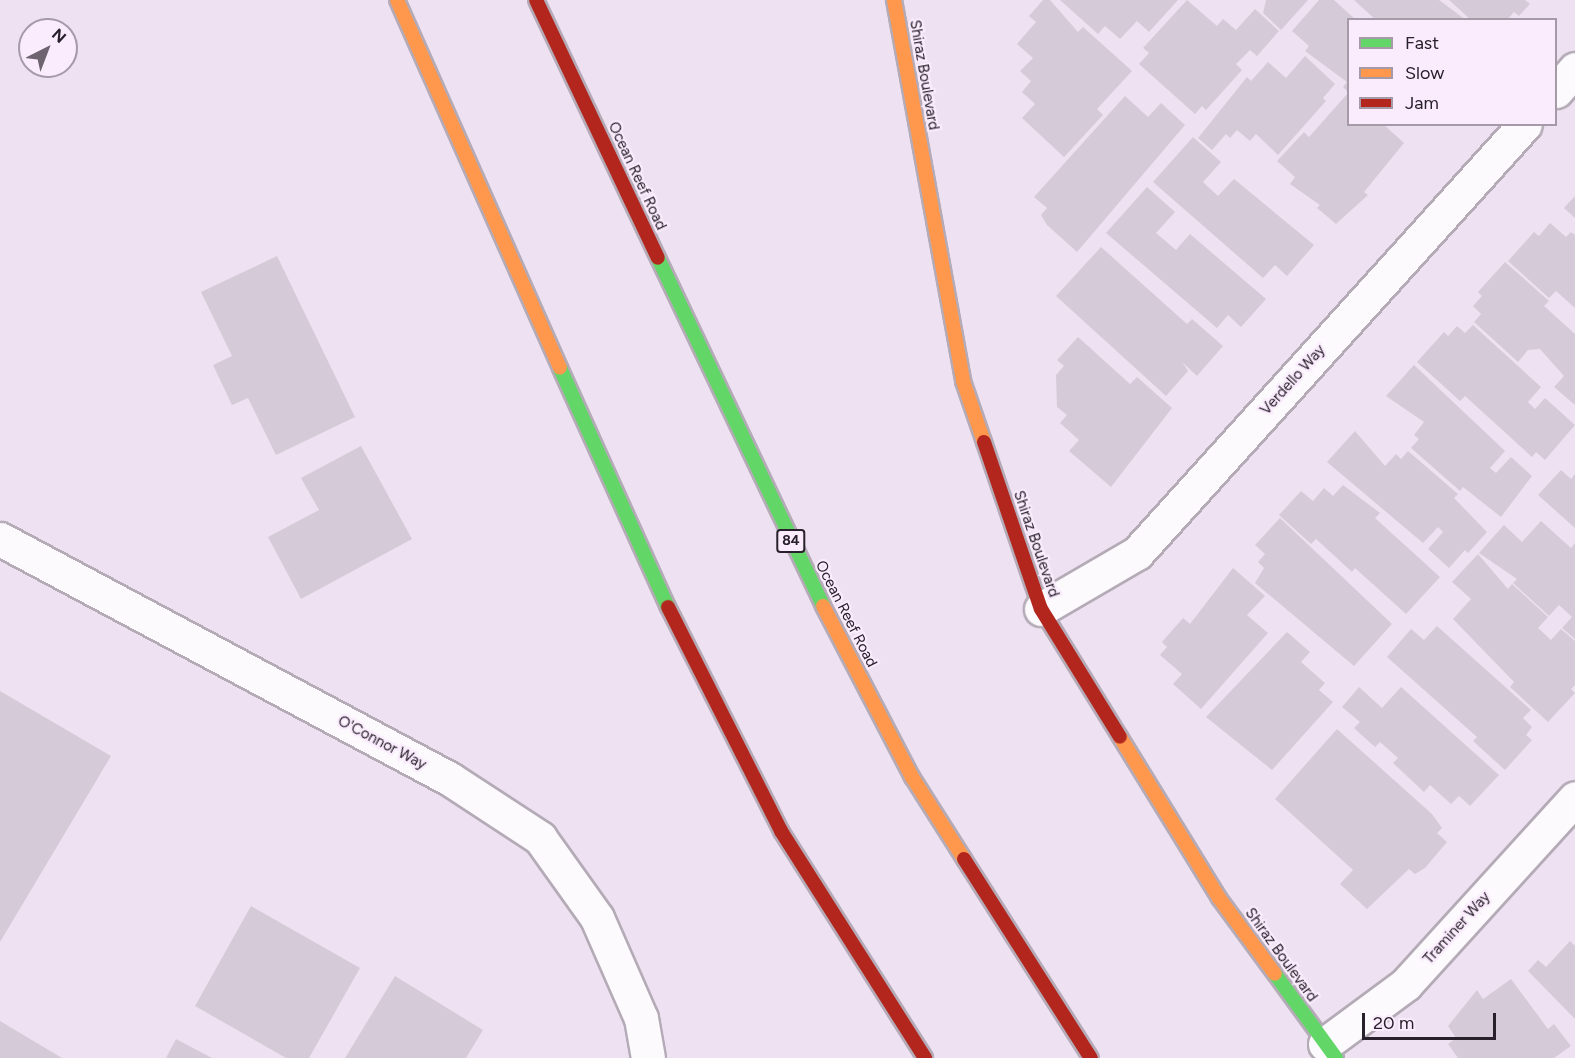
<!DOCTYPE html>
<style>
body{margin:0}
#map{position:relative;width:1575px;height:1058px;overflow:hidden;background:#eee1f1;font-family:Figtree,sans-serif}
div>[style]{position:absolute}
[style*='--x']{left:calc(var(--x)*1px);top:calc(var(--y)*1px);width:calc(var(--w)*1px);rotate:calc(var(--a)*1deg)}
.building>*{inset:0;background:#d5cbd8}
.roads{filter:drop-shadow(2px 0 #b4abb7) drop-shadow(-2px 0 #b4abb7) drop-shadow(0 2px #b4abb7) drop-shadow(0 -2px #b4abb7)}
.street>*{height:33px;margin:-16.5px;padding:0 16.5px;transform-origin:16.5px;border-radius:16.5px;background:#fcfafd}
.fast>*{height:14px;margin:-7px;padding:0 7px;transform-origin:7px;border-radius:7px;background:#63d668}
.slow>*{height:14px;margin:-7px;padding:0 7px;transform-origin:7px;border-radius:7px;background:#ff974d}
.jam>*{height:14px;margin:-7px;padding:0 7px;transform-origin:7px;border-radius:7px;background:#b3261e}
span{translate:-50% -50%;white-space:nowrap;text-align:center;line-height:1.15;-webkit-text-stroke:4.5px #faebfd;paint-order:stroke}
.shield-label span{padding:2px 4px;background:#faebfd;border:2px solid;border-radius:4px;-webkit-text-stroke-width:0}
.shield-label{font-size:14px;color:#28202b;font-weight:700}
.street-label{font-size:15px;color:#28202b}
.legend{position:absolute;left:1347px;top:18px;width:210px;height:108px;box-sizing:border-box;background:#faebfd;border:2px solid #a69aa9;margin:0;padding:8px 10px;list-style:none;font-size:18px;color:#28202b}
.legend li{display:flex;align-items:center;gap:12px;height:30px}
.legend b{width:30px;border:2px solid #a69aa9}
.north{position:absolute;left:18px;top:18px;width:60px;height:60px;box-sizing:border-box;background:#faebfd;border:2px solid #a69aa9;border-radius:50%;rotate:42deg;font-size:16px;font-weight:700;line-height:24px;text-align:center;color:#28202b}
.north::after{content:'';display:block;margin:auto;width:21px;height:27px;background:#6d6470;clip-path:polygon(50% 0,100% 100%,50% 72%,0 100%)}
.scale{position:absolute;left:1362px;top:1013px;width:134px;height:27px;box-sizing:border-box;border:3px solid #28202b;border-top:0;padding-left:8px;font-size:18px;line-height:21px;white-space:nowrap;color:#28202b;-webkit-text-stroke:4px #faebfd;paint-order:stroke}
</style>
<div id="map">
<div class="building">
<div style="clip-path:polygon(1043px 0,1050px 0,1078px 32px,1083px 27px,1132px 71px,1097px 109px,1103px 115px,1064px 157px,1022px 118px,1035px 104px,1022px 92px,1031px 81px,1020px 71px,1033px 58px,1017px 44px,1036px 22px,1029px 16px)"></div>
<div style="clip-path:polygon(1060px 0,1178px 0,1149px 32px,1137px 21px,1120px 39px,1105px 26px,1098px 34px)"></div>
<div style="clip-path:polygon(1187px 0,1217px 26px,1223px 19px,1236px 30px,1255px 9px,1279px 31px,1257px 56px,1250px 50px,1236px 64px,1242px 70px,1206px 110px,1202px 106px,1195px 114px,1139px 64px,1149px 53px,1143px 48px)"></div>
<div style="clip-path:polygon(1266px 0,1308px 0,1281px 30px,1263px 13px)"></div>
<div style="clip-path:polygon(1319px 0,1334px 0,1356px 20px,1348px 20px,1348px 92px,1343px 87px,1347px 82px,1305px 51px,1309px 46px,1292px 31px)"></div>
<div style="clip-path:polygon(1354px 0,1439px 0,1466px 20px,1376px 20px)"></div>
<div style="clip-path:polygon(1449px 0,1525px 0,1530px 4px,1519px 16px,1514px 12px,1507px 20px,1471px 20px)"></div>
<div style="clip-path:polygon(1305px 56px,1335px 84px,1323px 98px,1326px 101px,1278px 155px,1256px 134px,1250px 141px,1237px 130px,1230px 138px,1226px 134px,1212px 150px,1198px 138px,1247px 77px,1251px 81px,1268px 62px,1286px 78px)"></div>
<div style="clip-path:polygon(1348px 93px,1348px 124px,1383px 124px,1404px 143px,1364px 192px,1368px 195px,1336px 224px,1317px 208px,1320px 205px,1290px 184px,1295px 177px,1277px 161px,1304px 132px,1309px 137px)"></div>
<div style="clip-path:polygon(1125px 96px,1148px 117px,1161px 103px,1185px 125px,1077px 252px,1047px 225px,1041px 215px,1047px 208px,1034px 197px)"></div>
<div style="clip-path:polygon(1193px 137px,1221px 162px,1203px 182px,1218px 196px,1234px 179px,1314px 245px,1287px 276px,1275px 265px,1263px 278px,1153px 182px)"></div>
<div style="clip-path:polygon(1147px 187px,1175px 212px,1156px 233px,1176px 250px,1190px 234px,1266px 299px,1241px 327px,1228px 315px,1217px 328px,1106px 233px)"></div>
<div style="clip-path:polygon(1575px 196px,1575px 218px,1564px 208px)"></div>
<div style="clip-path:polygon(1550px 223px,1566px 237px,1571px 232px,1575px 235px,1575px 308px,1556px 291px,1549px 298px,1508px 261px,1534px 232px,1539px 236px)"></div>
<div style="clip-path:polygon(1101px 247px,1187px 324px,1192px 319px,1223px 346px,1197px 376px,1182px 362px,1188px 371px,1166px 396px,1056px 296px)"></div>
<div style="clip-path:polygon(277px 256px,355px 417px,276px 455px,248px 398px,232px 405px,213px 365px,232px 356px,201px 292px)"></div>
<div style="clip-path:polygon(1505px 262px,1549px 301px,1544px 306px,1575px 334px,1575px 405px,1554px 387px,1564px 376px,1540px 349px,1528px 350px,1518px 362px,1474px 322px,1481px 314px,1473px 306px,1482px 296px,1478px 292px)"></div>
<div style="clip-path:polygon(1473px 325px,1541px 387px,1528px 402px,1535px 409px,1545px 398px,1575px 425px,1545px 460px,1536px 452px,1532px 457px,1465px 396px,1460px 401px,1417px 362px,1444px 332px,1448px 336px,1457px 326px,1465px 333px)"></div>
<div style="clip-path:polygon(1078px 337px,1130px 384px,1137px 377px,1172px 408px,1111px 487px,1069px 451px,1079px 440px,1060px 423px,1067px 415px,1057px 407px,1056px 375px,1064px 366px,1057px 360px)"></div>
<div style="clip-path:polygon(1414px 365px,1505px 451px,1490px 468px,1496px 473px,1511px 457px,1532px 476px,1501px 517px,1463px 487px,1460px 491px,1411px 448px,1419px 439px,1414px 435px,1424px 422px,1386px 396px)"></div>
<div style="clip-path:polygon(1355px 431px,1385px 466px,1396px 454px,1401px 459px,1408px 451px,1458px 494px,1454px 498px,1487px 532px,1468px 553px,1465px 550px,1449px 568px,1428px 549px,1443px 532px,1438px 527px,1423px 543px,1327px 462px)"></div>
<div style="clip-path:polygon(361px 446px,412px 539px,301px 599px,268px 537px,319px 510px,301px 478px)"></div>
<div style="clip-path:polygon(1561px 470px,1571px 479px,1575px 474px,1575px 528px,1538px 495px)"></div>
<div style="clip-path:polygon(1343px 485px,1380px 513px,1375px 518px,1440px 577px,1406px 614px,1355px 568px,1352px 572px,1316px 539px,1311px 544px,1279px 515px,1301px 491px,1313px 501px,1324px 488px,1333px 496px)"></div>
<div style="clip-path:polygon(1280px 518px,1392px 624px,1354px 666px,1255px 583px,1264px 568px,1258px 562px,1265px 554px,1255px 545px)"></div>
<div style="clip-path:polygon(1541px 521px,1571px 548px,1575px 543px,1575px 639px,1562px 628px,1572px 617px,1559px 605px,1549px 616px,1513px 583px,1517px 579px,1479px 553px,1504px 525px,1522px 542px)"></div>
<div style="clip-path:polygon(1478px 554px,1508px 589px,1512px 584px,1548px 617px,1538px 628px,1551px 640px,1561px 629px,1575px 641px,1575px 685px,1571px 689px,1575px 693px,1548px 722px,1510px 687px,1514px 682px,1453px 619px,1471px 599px,1452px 582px)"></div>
<div style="clip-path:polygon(1233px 568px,1265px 596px,1247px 615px,1268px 633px,1201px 709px,1173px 684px,1182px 674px,1160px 655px,1167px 647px,1162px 642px,1183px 618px,1190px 624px)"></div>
<div style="clip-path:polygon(1437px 626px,1531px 710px,1523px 718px,1532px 727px,1526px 735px,1532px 740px,1505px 770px,1473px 741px,1477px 737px,1387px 657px,1411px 629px,1424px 640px)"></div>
<div style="clip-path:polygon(1287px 632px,1310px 652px,1301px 662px,1325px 683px,1319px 690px,1333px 702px,1272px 770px,1206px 717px)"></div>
<div style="clip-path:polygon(1359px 687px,1382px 708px,1401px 687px,1499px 775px,1470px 806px,1459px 796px,1451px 804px,1430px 785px,1424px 792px,1393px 763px,1398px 758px,1380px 742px,1375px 747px,1354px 728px,1360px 722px,1342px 707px)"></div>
<div style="clip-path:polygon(0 691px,111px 756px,0 942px)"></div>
<div style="clip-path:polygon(1337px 729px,1432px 814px,1442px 828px,1437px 833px,1447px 842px,1425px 868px,1415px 874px,1409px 869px,1367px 909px,1340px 884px,1353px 870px,1275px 799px)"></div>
<div style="clip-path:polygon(251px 906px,360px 968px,309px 1058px,286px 1058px,195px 1006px)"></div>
<div style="clip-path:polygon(1570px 941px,1575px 946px,1575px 1019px,1528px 971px,1538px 960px,1546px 967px)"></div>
<div style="clip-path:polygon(395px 976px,483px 1030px,466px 1058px,345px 1058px)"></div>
<div style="clip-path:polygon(1511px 979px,1548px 1029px,1554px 1024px,1571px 1046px,1554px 1058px,1458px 1058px,1448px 1044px,1456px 1038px,1448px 1026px,1477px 990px,1483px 999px)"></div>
<div style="clip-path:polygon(0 1021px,62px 1058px,0 1058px)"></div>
<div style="clip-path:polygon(176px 1039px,212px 1058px,166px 1058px)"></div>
</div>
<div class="roads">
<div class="street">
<div style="--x:1556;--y:91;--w:29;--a:-49"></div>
<div style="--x:0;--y:539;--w:510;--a:28.07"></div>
<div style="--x:450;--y:779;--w:108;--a:33.2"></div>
<div style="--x:540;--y:838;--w:98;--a:54.5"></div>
<div style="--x:597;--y:918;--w:109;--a:66.3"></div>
<div style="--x:641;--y:1018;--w:41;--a:80.1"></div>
<div style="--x:1041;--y:609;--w:111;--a:-30.3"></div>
<div style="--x:1137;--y:553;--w:578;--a:-47.87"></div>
<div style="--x:1325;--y:1044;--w:101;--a:-36.5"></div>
<div style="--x:1406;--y:984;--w:251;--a:-47.7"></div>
</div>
<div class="fast">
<div style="--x:658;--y:258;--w:385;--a:64.6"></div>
<div style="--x:560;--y:368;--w:262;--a:65.7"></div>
<div style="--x:1275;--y:974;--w:104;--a:54"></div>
</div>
<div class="slow">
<div style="--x:397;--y:0;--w:402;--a:66.1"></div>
<div style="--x:894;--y:0;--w:387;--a:79.7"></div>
<div style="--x:963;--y:381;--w:65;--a:71"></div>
<div style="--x:823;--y:606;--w:193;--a:62.5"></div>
<div style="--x:912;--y:777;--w:97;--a:57.6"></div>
<div style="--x:1120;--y:737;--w:189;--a:58.4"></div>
<div style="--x:1219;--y:898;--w:94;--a:53.6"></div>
</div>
<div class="jam">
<div style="--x:536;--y:0;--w:285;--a:64.7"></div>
<div style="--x:984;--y:442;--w:176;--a:71.2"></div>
<div style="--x:1041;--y:609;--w:150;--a:58.3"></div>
<div style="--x:668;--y:607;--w:251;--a:63.2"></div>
<div style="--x:781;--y:831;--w:269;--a:57.6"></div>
<div style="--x:964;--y:859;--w:236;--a:57.5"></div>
</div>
</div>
<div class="shield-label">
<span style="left:791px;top:541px">84</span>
</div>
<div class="street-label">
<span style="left:924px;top:75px;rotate:80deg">Shiraz Boulevard</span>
<span style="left:637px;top:176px;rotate:65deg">Ocean Reef Road</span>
<span style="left:1293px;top:380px;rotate:-48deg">Verdello Way</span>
<span style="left:1036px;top:544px;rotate:71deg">Shiraz Boulevard</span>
<span style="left:846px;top:614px;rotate:63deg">Ocean Reef Road</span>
<span style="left:382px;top:743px;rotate:28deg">O'Connor Way</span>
<span style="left:1457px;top:928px;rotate:-48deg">Traminer Way</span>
<span style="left:1281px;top:955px;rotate:54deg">Shiraz Boulevard</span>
</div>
<ul class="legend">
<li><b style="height:8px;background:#63d668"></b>Fast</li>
<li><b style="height:8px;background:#ff974d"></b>Slow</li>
<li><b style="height:8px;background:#b3261e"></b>Jam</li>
</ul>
<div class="north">N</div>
<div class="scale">20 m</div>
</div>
